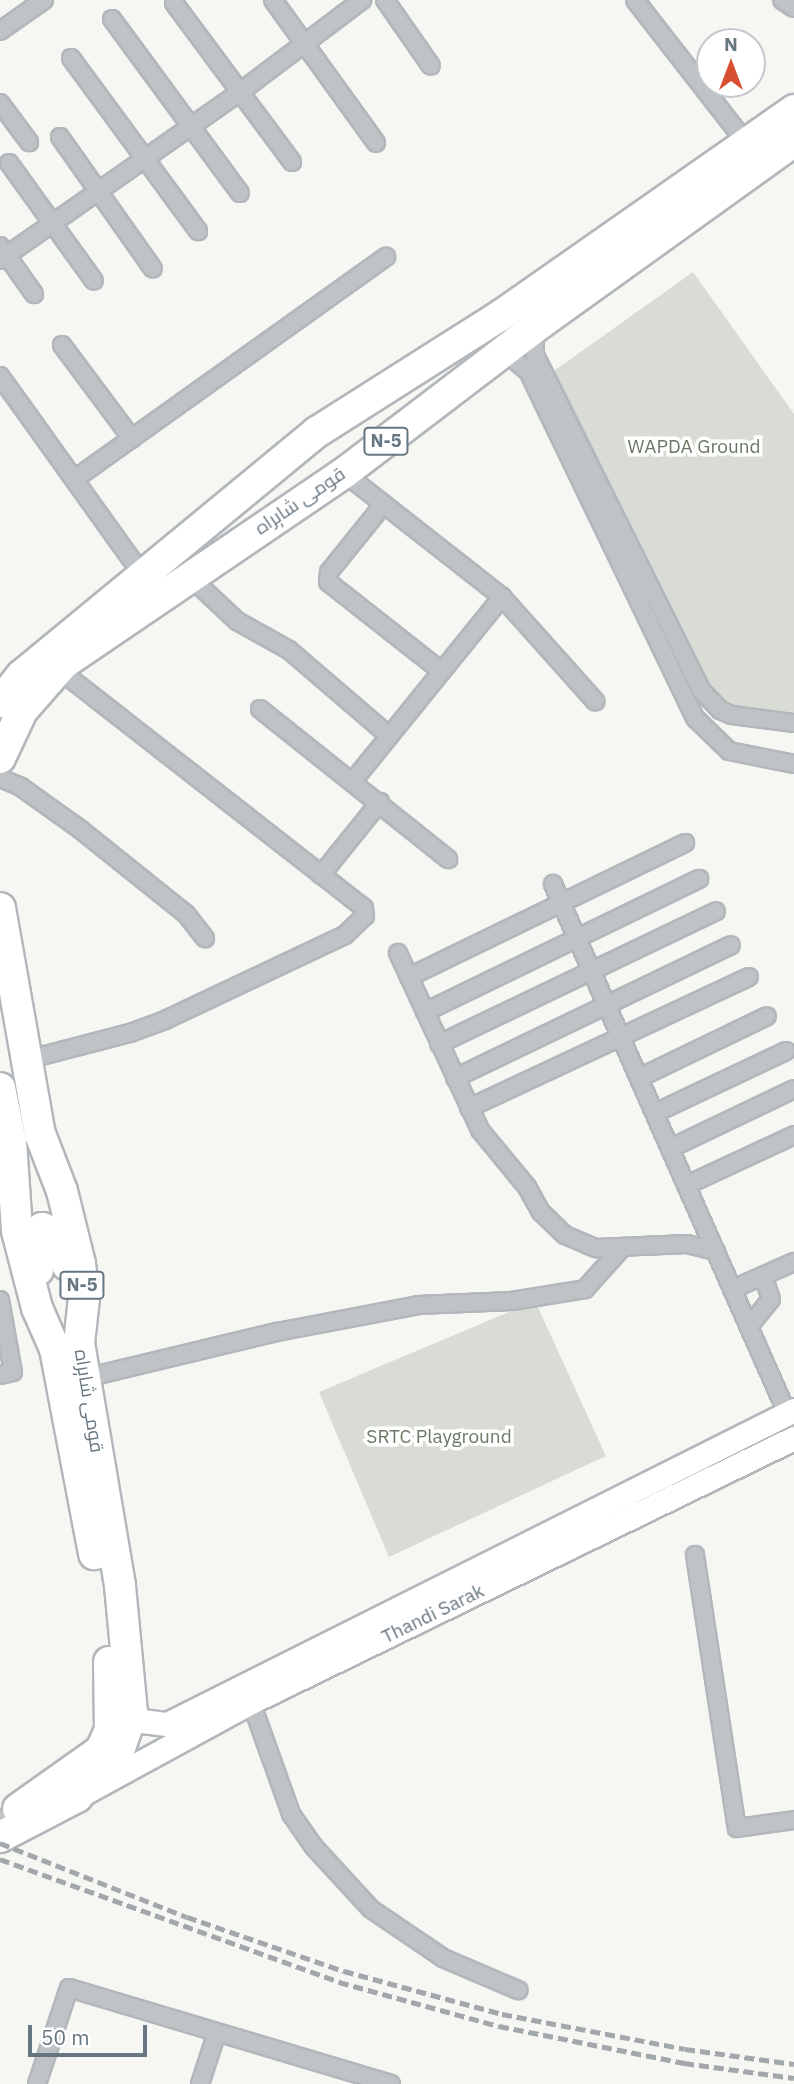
<!DOCTYPE html>
<meta charset="utf-8">
<style>
body{margin:0}
#map{position:relative;width:794px;height:2084px;overflow:hidden;background:#f6f6f3;font-family:"IBM Plex Sans",Cairo,sans-serif}
div>[style]{position:absolute}
[style*='--x']{left:calc(var(--x)*1px);top:calc(var(--y)*1px);width:calc(var(--w)*1px);rotate:calc(var(--a)*1deg)}
.green>*{inset:0;background:#d8dcd4}
.roads{filter:drop-shadow(2px 0 #b2b7bb) drop-shadow(-2px 0 #b2b7bb) drop-shadow(0 2px #b2b7bb) drop-shadow(0 -2px #b2b7bb)}
.street>*{height:16px;margin:-8px;padding:0 8px;transform-origin:8px;border-radius:8px;background:#bfc3c6}
.secondary>*{height:23px;margin:-11.5px;padding:0 11.5px;transform-origin:11.5px;border-radius:11.5px;background:#fff}
.highway>*{height:30px;margin:-15px;padding:0 15px;transform-origin:15px;border-radius:15px;background:#fff}
.rail>*{height:4.5px;margin-top:-2.25px;transform-origin:0;background:repeating-linear-gradient(90deg,#a1a7ab 0 10px,transparent 0 15px)}
span{translate:-50% -50%;white-space:nowrap;text-align:center;line-height:1.15;-webkit-text-stroke:7px #fff;paint-order:stroke}
.shield-label span{padding:2px 5px;background:#fff;border:2px solid;border-radius:5px;-webkit-text-stroke-width:0}
.shield-label{font-size:18px;color:#677782;font-weight:700}
.park-label{font-size:19px;color:#6a7965}
.street-label{font-size:19px;color:#677782}
.north{position:absolute;left:696px;top:28px;width:70px;height:70px;box-sizing:border-box;background:#fff;border:2px solid #c2c9cd;border-radius:50%;rotate:0deg;font-size:19px;font-weight:700;line-height:28px;text-align:center;color:#677782}
.north::after{content:'';display:block;margin:auto;width:24px;height:32px;background:#d84f31;clip-path:polygon(50% 0,100% 100%,50% 72%,0 100%)}
.scale{position:absolute;left:28px;top:2025px;width:119px;height:32px;box-sizing:border-box;border:4px solid #677782;border-top:0;padding-left:9px;font-size:21px;line-height:24px;white-space:nowrap;color:#677782;-webkit-text-stroke:5px #fff;paint-order:stroke}
</style>
<div id="map">
<div class="green">
<div style="clip-path:polygon(693px 272px,794px 414px,794px 717px,707px 709px,551px 373px)"></div>
<div style="clip-path:polygon(535px 1301px,606px 1456px,389px 1557px,319px 1392px)"></div>
</div>
<div class="roads">
<div class="street">
<div style="--x:273;--y:0;--w:176;--a:54.2"></div>
<div style="--x:385;--y:0;--w:80;--a:55.1"></div>
<div style="--x:635;--y:0;--w:182;--a:52.1"></div>
<div style="--x:782;--y:0;--w:14;--a:34"></div>
<div style="--x:174;--y:3;--w:198;--a:53.4"></div>
<div style="--x:112;--y:19;--w:216;--a:53.7"></div>
<div style="--x:0;--y:31;--w:54;--a:-35.2"></div>
<div style="--x:71;--y:58;--w:215;--a:53.7"></div>
<div style="--x:0;--y:103;--w:49;--a:53.4"></div>
<div style="--x:60;--y:137;--w:161;--a:54.8"></div>
<div style="--x:9;--y:163;--w:145;--a:54.2"></div>
<div style="--x:0;--y:246;--w:59;--a:54.7"></div>
<div style="--x:0;--y:260;--w:293;--a:-35"></div>
<div style="--x:240;--y:92;--w:153;--a:-37"></div>
<div style="--x:534;--y:328;--w:27;--a:88"></div>
<div style="--x:535;--y:355;--w:374;--a:63.6"></div>
<div style="--x:701;--y:690;--w:28;--a:46"></div>
<div style="--x:720;--y:710;--w:13;--a:23"></div>
<div style="--x:732;--y:715;--w:63;--a:7.4"></div>
<div style="--x:62;--y:345;--w:117;--a:53.3"></div>
<div style="--x:505;--y:352;--w:30;--a:40"></div>
<div style="--x:528;--y:371;--w:385;--a:64.3"></div>
<div style="--x:695;--y:718;--w:47;--a:44.1"></div>
<div style="--x:729;--y:751;--w:66;--a:11.3"></div>
<div style="--x:0;--y:376;--w:242;--a:54.4"></div>
<div style="--x:344;--y:473;--w:201;--a:38.1"></div>
<div style="--x:502;--y:597;--w:140;--a:48.2"></div>
<div style="--x:76;--y:478;--w:381;--a:-35.5"></div>
<div style="--x:383;--y:505;--w:86;--a:128.9"></div>
<div style="--x:329;--y:572;--w:10;--a:96"></div>
<div style="--x:328;--y:582;--w:142;--a:38.2"></div>
<div style="--x:188;--y:575;--w:67;--a:43.2"></div>
<div style="--x:237;--y:621;--w:60;--a:29.1"></div>
<div style="--x:289;--y:650;--w:129;--a:40.6"></div>
<div style="--x:260;--y:709;--w:241;--a:38.6"></div>
<div style="--x:0;--y:778;--w:23;--a:23"></div>
<div style="--x:21;--y:787;--w:74;--a:35.6"></div>
<div style="--x:81;--y:830;--w:134;--a:38.7"></div>
<div style="--x:186;--y:914;--w:31;--a:52"></div>
<div style="--x:353;--y:781;--w:237;--a:-51"></div>
<div style="--x:321;--y:875;--w:94;--a:-51.1"></div>
<div style="--x:553;--y:884;--w:578;--a:66.14"></div>
<div style="--x:398;--y:953;--w:195;--a:65.1"></div>
<div style="--x:480;--y:1130;--w:74;--a:50.5"></div>
<div style="--x:527;--y:1187;--w:29;--a:61"></div>
<div style="--x:541;--y:1212;--w:33;--a:44"></div>
<div style="--x:565;--y:1235;--w:34;--a:23"></div>
<div style="--x:596;--y:1248;--w:91;--a:-2.5"></div>
<div style="--x:687;--y:1244;--w:30;--a:14"></div>
<div style="--x:409;--y:977;--w:307;--a:-25.9"></div>
<div style="--x:425;--y:1012;--w:305;--a:-25.9"></div>
<div style="--x:439;--y:1044;--w:307;--a:-25.6"></div>
<div style="--x:26;--y:1060;--w:107;--a:-14.6"></div>
<div style="--x:130;--y:1033;--w:37;--a:-20"></div>
<div style="--x:165;--y:1020;--w:199;--a:-25.3"></div>
<div style="--x:345;--y:935;--w:28;--a:-44"></div>
<div style="--x:365;--y:916;--w:8;--a:-97"></div>
<div style="--x:364;--y:908;--w:388;--a:-142"></div>
<div style="--x:455;--y:1078;--w:306;--a:-25.7"></div>
<div style="--x:639;--y:1078;--w:142;--a:-25.8"></div>
<div style="--x:469;--y:1108;--w:309;--a:-25.1"></div>
<div style="--x:655;--y:1113;--w:145;--a:-25.3"></div>
<div style="--x:671;--y:1148;--w:136;--a:-25.6"></div>
<div style="--x:687;--y:1185;--w:118;--a:-25"></div>
<div style="--x:733;--y:1289;--w:67;--a:-23.9"></div>
<div style="--x:0;--y:1300;--w:73;--a:79.8"></div>
<div style="--x:13;--y:1372;--w:13;--a:167"></div>
<div style="--x:750;--y:1325;--w:33;--a:-51"></div>
<div style="--x:771;--y:1299;--w:24;--a:-109"></div>
<div style="--x:85;--y:1378;--w:197;--a:-13.5"></div>
<div style="--x:277;--y:1332;--w:144;--a:-10.8"></div>
<div style="--x:418;--y:1305;--w:94;--a:-2.4"></div>
<div style="--x:512;--y:1301;--w:74;--a:-9.3"></div>
<div style="--x:585;--y:1289;--w:52;--a:-48.1"></div>
<div style="--x:695;--y:1555;--w:276;--a:81.3"></div>
<div style="--x:737;--y:1828;--w:58;--a:-8"></div>
<div style="--x:251;--y:1702;--w:119;--a:70.3"></div>
<div style="--x:291;--y:1814;--w:40;--a:55.1"></div>
<div style="--x:314;--y:1847;--w:84;--a:47.4"></div>
<div style="--x:371;--y:1909;--w:87;--a:34.2"></div>
<div style="--x:443;--y:1958;--w:82;--a:23.1"></div>
<div style="--x:0;--y:1818;--w:2;--a:27"></div>
<div style="--x:37;--y:2084;--w:101;--a:-71.6"></div>
<div style="--x:69;--y:1988;--w:336;--a:16.6"></div>
<div style="--x:200;--y:2084;--w:52;--a:-71.9"></div>
</div>
<div class="secondary">
<div style="--x:132;--y:1713;--w:13;--a:39"></div>
<div style="--x:142;--y:1721;--w:25;--a:7"></div>
<div style="--x:167;--y:1724;--w:701;--a:-26.6"></div>
<div style="--x:86;--y:1792;--w:188;--a:-28.6"></div>
<div style="--x:251;--y:1702;--w:604;--a:-25.93"></div>
</div>
<div class="highway">
<div style="--x:0;--y:702;--w:35;--a:-51"></div>
<div style="--x:22;--y:675;--w:382;--a:-39.5"></div>
<div style="--x:317;--y:432;--w:217;--a:-32.4"></div>
<div style="--x:500;--y:316;--w:359;--a:-35"></div>
<div style="--x:0;--y:758;--w:52;--a:-64.9"></div>
<div style="--x:22;--y:711;--w:62;--a:-48.9"></div>
<div style="--x:63;--y:664;--w:340;--a:-34.2"></div>
<div style="--x:344;--y:473;--w:239;--a:-37.3"></div>
<div style="--x:534;--y:328;--w:320;--a:-35.7"></div>
<div style="--x:0;--y:908;--w:230;--a:80"></div>
<div style="--x:40;--y:1134;--w:61;--a:68.9"></div>
<div style="--x:62;--y:1191;--w:75;--a:76.1"></div>
<div style="--x:80;--y:1264;--w:34;--a:83"></div>
<div style="--x:84;--y:1298;--w:45;--a:96.3"></div>
<div style="--x:79;--y:1343;--w:246;--a:80.4"></div>
<div style="--x:120;--y:1586;--w:128;--a:84.6"></div>
<div style="--x:132;--y:1713;--w:36;--a:109"></div>
<div style="--x:120;--y:1747;--w:66;--a:130.7"></div>
<div style="--x:77;--y:1797;--w:87;--a:152.5"></div>
<div style="--x:0;--y:1088;--w:55;--a:78.5"></div>
<div style="--x:11;--y:1142;--w:89;--a:86.1"></div>
<div style="--x:17;--y:1231;--w:80;--a:75.4"></div>
<div style="--x:37;--y:1308;--w:45;--a:66.3"></div>
<div style="--x:55;--y:1349;--w:209;--a:79.2"></div>
<div style="--x:38;--y:1270;--w:33;--a:-97"></div>
<div style="--x:34;--y:1237;--w:12;--a:-48"></div>
<div style="--x:42;--y:1228;--w:18;--a:22"></div>
<div style="--x:59;--y:1235;--w:31;--a:75"></div>
<div style="--x:18;--y:1809;--w:102;--a:-35.4"></div>
<div style="--x:101;--y:1750;--w:22;--a:-66"></div>
<div style="--x:110;--y:1730;--w:68;--a:-90.8"></div>
</div>
</div>
<div class="rail">
<div style="--x:0;--y:1843;--w:201;--a:21.6"></div>
<div style="--x:187;--y:1917;--w:166;--a:19"></div>
<div style="--x:344;--y:1971;--w:164;--a:15.2"></div>
<div style="--x:502;--y:2014;--w:186;--a:10.8"></div>
<div style="--x:685;--y:2049;--w:110;--a:7.8"></div>
<div style="--x:0;--y:1859;--w:361;--a:19.9"></div>
<div style="--x:339;--y:1982;--w:166;--a:15.4"></div>
<div style="--x:499;--y:2026;--w:189;--a:11.3"></div>
<div style="--x:684;--y:2063;--w:111;--a:7.8"></div>
</div>
<div class="shield-label">
<span style="left:386px;top:441px">N-5</span>
<span style="left:82px;top:1285px">N-5</span>
</div>
<div class="park-label">
<span style="left:694px;top:447px">WAPDA Ground</span>
<span style="left:439px;top:1437px">SRTC Playground</span>
</div>
<div class="street-label">
<span style="left:300px;top:501px;rotate:-34deg">قومی شاہراہ</span>
<span style="left:89px;top:1401px;rotate:81deg">قومی شاہراہ</span>
<span style="left:433px;top:1614px;rotate:-26deg">Thandi Sarak</span>
</div>
<div class="north">N</div>
<div class="scale">50 m</div>
</div>
